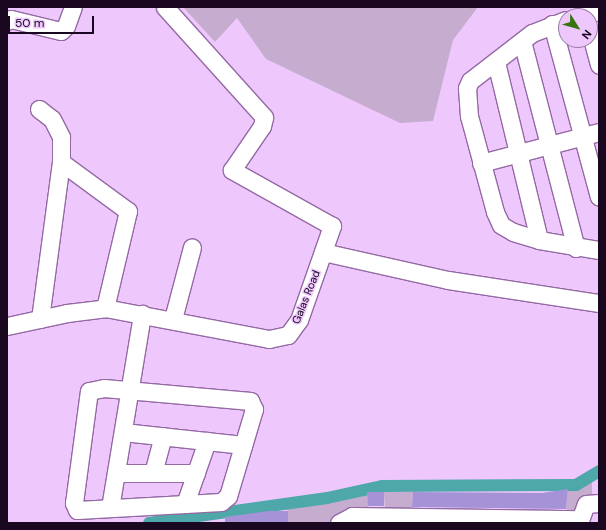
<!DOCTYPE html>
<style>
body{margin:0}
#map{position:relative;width:606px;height:530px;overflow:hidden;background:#eec8fc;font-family:"DM Sans",sans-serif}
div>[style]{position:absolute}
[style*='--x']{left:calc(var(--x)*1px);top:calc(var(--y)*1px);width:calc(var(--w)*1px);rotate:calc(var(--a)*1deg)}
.green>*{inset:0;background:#c6accf}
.canal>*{height:12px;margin:-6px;padding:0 6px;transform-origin:6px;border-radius:6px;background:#4ea8a9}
.building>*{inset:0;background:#a693d7}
.roads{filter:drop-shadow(1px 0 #9469a4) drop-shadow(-1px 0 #9469a4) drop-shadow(0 1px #9469a4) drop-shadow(0 -1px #9469a4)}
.minor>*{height:17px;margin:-8.5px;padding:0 8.5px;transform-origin:8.5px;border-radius:8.5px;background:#fff}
span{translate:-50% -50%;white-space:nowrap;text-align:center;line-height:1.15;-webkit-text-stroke:3px #eec8fc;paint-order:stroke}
.street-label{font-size:11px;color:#19081f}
.frame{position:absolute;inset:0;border:8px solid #19081f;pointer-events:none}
.north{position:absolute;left:558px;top:8px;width:40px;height:40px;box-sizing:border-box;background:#eec8fc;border:1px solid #997ba4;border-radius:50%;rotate:127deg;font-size:11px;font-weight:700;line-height:16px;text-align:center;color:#19081f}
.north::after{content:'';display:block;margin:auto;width:14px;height:18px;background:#36740e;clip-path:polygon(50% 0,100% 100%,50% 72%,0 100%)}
.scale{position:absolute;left:8px;top:16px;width:86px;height:18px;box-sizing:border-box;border:2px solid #19081f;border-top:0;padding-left:5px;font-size:12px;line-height:14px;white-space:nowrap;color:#19081f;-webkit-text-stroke:3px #eec8fc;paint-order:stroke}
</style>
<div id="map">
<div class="green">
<div style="clip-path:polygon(183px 7px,478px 7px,453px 40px,433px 121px,400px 123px,266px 59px,237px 18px,215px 42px)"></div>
<div style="clip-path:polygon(592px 477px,592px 500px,577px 515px,566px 513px,568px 486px,576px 486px)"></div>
<div style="clip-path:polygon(367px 492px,369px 512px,335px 523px,288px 523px,287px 506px)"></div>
<div style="clip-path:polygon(384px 492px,413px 492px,412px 511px,385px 511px)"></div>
</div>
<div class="canal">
<div style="--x:149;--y:523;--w:180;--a:-8"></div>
<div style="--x:327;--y:498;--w:56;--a:-12.3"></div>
<div style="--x:382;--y:486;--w:194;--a:-0.3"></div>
<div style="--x:576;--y:485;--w:27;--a:-31"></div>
</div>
<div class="building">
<div style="clip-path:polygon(568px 489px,566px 509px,412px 507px,413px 492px,542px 493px)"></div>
<div style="clip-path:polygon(367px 492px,384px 492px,384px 506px,368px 506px)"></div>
<div style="clip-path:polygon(269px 511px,288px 511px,288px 523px,225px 523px,225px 517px)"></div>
</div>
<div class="roads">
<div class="minor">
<div style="--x:581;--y:16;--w:19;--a:-16"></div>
<div style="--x:566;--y:20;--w:36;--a:159"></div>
<div style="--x:532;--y:33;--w:78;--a:142.3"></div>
<div style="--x:470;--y:81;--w:8;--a:113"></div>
<div style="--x:467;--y:88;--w:28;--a:86"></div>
<div style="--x:469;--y:116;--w:99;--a:74.8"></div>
<div style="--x:495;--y:212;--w:14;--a:65"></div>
<div style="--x:501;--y:225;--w:14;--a:30"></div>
<div style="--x:513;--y:232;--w:27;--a:17"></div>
<div style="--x:539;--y:240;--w:61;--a:9.5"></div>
<div style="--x:7;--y:21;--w:4;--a:-27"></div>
<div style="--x:11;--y:19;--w:51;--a:13.5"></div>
<div style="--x:61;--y:31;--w:7;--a:-45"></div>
<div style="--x:66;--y:26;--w:20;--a:-70"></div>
<div style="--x:552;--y:24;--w:179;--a:74.8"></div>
<div style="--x:590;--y:31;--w:35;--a:75"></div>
<div style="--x:522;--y:41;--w:214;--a:75.4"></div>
<div style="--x:496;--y:62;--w:183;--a:76.4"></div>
<div style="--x:39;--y:109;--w:16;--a:38"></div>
<div style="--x:52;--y:119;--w:20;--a:63"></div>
<div style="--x:61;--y:137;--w:25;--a:90"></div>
<div style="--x:481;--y:163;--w:122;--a:-14.7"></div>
<div style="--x:323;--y:252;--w:128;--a:12.6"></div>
<div style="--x:448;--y:280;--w:153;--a:8.7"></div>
<div style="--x:40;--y:319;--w:158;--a:-82.4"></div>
<div style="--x:61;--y:162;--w:83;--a:36.2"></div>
<div style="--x:128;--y:211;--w:100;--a:103.3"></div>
<div style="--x:173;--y:319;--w:74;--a:-75.2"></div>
<div style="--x:7;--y:326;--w:61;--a:-12.2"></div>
<div style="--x:67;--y:313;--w:38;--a:-7"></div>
<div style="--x:105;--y:308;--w:167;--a:10.7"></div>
<div style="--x:269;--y:339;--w:19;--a:-12"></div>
<div style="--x:288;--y:335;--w:19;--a:-54"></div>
<div style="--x:299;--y:320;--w:100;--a:-70.7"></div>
<div style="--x:332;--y:226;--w:115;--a:-150.8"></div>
<div style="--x:232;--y:170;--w:53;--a:-55.7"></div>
<div style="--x:262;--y:126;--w:9;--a:-77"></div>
<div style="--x:264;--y:117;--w:148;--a:-132"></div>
<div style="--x:104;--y:388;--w:147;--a:5.1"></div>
<div style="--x:250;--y:401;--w:9;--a:63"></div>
<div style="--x:254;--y:409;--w:91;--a:106.6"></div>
<div style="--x:228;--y:496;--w:9;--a:139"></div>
<div style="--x:221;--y:502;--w:144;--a:176.8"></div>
<div style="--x:77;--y:510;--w:8;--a:-113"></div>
<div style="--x:74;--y:503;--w:113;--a:-82.4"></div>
<div style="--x:89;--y:391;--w:15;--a:-11"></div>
<div style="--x:123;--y:432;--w:121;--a:6.2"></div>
<div style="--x:116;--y:473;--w:80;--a:0"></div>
<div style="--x:153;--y:473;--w:38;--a:-75"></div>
<div style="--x:185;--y:504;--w:67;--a:-70.8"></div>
<div style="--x:110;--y:508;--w:197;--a:-80.6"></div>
<div style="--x:339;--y:523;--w:15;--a:-28"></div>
<div style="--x:352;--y:516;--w:227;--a:0.8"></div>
<div style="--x:579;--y:523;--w:20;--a:-70"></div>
<div style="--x:586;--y:504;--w:13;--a:-4"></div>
</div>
</div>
<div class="street-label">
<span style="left:306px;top:297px;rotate:-68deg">Galas Road</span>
</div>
<div class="frame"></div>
<div class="north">N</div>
<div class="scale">50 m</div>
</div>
